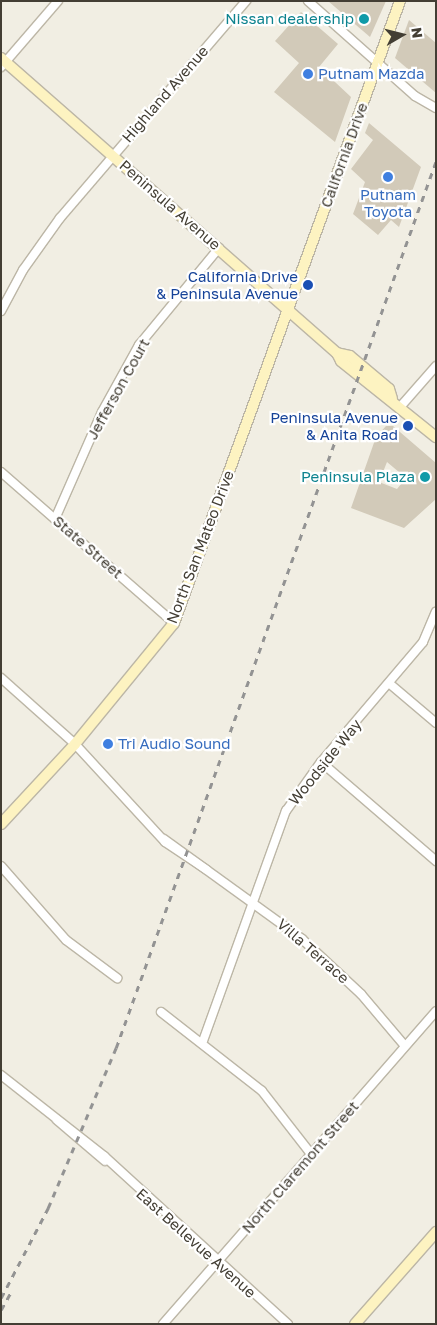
<!DOCTYPE html>
<style>
body{margin:0}
#map{position:relative;width:437px;height:1325px;overflow:hidden;background:#f1eee3;font-family:"Golos Text",sans-serif}
div>[style]{position:absolute}
[style*='--x']{left:calc(var(--x)*1px);top:calc(var(--y)*1px);width:calc(var(--w)*1px);rotate:calc(var(--a)*1deg)}
.building>*{inset:0;background:#d2cab9}
.roads{filter:drop-shadow(1px 0 #bcb6a6) drop-shadow(-1px 0 #bcb6a6) drop-shadow(0 1px #bcb6a6) drop-shadow(0 -1px #bcb6a6)}
.minor>*{height:8px;margin:-4px;padding:0 4px;transform-origin:4px;border-radius:4px;background:#fff}
.secondary>*{height:10px;margin:-5px;padding:0 5px;transform-origin:5px;border-radius:5px;background:#fdf3c1}
.rail>*{height:2.5px;margin-top:-1.25px;transform-origin:0;background:repeating-linear-gradient(90deg,#939393 0 6px,transparent 0 12px)}
.dots>*{width:14px;height:14px;translate:-50% -50%;box-sizing:border-box;border:2px solid #fff;border-radius:50%}
span{translate:-50% -50%;white-space:nowrap;text-align:center;line-height:1.15;-webkit-text-stroke:4.5px #fff;paint-order:stroke}
.culture-label{font-size:15px;color:#0d838f}
.right{translate:-100% -50%;text-align:right}
.shop-label{font-size:15px;color:#366cbe}
.left{translate:0 -50%;text-align:left}
.street-label{font-size:15px;color:#433e34}
.transit-label{font-size:15px;color:#164399}
.frame{position:absolute;inset:0;border:2px solid #433e34;pointer-events:none}
.north{position:absolute;left:377px;top:10px;width:50px;height:50px;-webkit-text-stroke:4px #fff;paint-order:stroke;rotate:82deg;font-size:14px;font-weight:700;line-height:20px;text-align:center;color:#433e34}
.north::after{content:'';display:block;margin:auto;width:18px;height:22px;background:#433e34;clip-path:polygon(50% 0,100% 100%,50% 72%,0 100%)}
</style>
<div id="map">
<div class="building">
<div style="clip-path:polygon(328px 1px,386px 1px,370px 37px)"></div>
<div style="clip-path:polygon(301px 12px,338px 44px,319px 67px,351px 97px,335px 142px,274px 92px,299px 63px,275px 41px)"></div>
<div style="clip-path:polygon(409px 20px,436px 43px,436px 93px,395px 58px)"></div>
<div style="clip-path:polygon(369px 123px,421px 167px,399px 227px,391px 220px,378px 235px,353px 214px,365px 182px,351px 169px,373px 140px,365px 133px)"></div>
<div style="clip-path:polygon(evenodd,386px 426px,393px 426px,436px 463px,436px 499px,404px 528px,351px 508px,376px 437px,386px 426px,387px 462px,406px 478px,397px 489px,379px 482px,387px 462px)"></div>
</div>
<div class="roads">
<div class="minor">
<div style="--x:308;--y:1;--w:143;--a:41.6"></div>
<div style="--x:415;--y:96;--w:24;--a:30"></div>
<div style="--x:1;--y:67;--w:87;--a:-49.2"></div>
<div style="--x:1;--y:311;--w:47;--a:-61.8"></div>
<div style="--x:23;--y:270;--w:64;--a:-54.6"></div>
<div style="--x:60;--y:218;--w:286;--a:-49.4"></div>
<div style="--x:401;--y:406;--w:53;--a:-48.8"></div>
<div style="--x:1;--y:472;--w:230;--a:41.1"></div>
<div style="--x:55;--y:519;--w:117;--a:-66.3"></div>
<div style="--x:102;--y:412;--w:77;--a:-61.1"></div>
<div style="--x:139;--y:345;--w:126;--a:-50.5"></div>
<div style="--x:1;--y:678;--w:99;--a:41.7"></div>
<div style="--x:75;--y:744;--w:133;--a:47.4"></div>
<div style="--x:165;--y:842;--w:50;--a:33.7"></div>
<div style="--x:390;--y:684;--w:60;--a:40.3"></div>
<div style="--x:321;--y:762;--w:152;--a:40.7"></div>
<div style="--x:164;--y:839;--w:170;--a:35.9"></div>
<div style="--x:302;--y:939;--w:81;--a:43"></div>
<div style="--x:361;--y:994;--w:68;--a:49.8"></div>
<div style="--x:1;--y:866;--w:98;--a:48.7"></div>
<div style="--x:66;--y:940;--w:64;--a:36.7"></div>
<div style="--x:161;--y:1012;--w:128;--a:38"></div>
<div style="--x:262;--y:1091;--w:80;--a:52.1"></div>
<div style="--x:203;--y:1041;--w:245;--a:-70.2"></div>
<div style="--x:286;--y:811;--w:60;--a:-54.5"></div>
<div style="--x:321;--y:762;--w:157;--a:-49.6"></div>
<div style="--x:423;--y:642;--w:33;--a:-67"></div>
<div style="--x:1;--y:1075;--w:131;--a:38.2"></div>
<div style="--x:104;--y:1156;--w:249;--a:42.4"></div>
<div style="--x:57;--y:1120;--w:63;--a:40.5"></div>
<div style="--x:163;--y:1324;--w:415;--a:-48.9"></div>
</div>
<div class="secondary">
<div style="--x:1;--y:58;--w:447;--a:41.3"></div>
<div style="--x:337;--y:353;--w:13;--a:13"></div>
<div style="--x:350;--y:356;--w:51;--a:40.2"></div>
<div style="--x:389;--y:389;--w:10;--a:73"></div>
<div style="--x:337;--y:353;--w:9;--a:63"></div>
<div style="--x:341;--y:361;--w:122;--a:38.7"></div>
<div style="--x:1;--y:824;--w:109;--a:-47.2"></div>
<div style="--x:75;--y:744;--w:156;--a:-50.7"></div>
<div style="--x:174;--y:623;--w:662;--a:-70.03"></div>
<div style="--x:355;--y:1324;--w:123;--a:-48.6"></div>
</div>
</div>
<div class="rail">
<div style="--x:1;--y:1298;--w:102;--a:-62.4"></div>
<div style="--x:48;--y:1208;--w:174;--a:-67"></div>
<div style="--x:116;--y:1048;--w:943;--a:-70.16"></div>
<div style="--x:1;--y:1310;--w:21;--a:-61"></div>
</div>
<div class="dots">
<div style="left:364px;top:19px;background:#0f9aa8"></div>
<div style="left:308px;top:74px;background:#3f7fe0"></div>
<div style="left:388px;top:177px;background:#3f7fe0"></div>
<div style="left:308px;top:285px;background:#1a4fb4"></div>
<div style="left:408px;top:426px;background:#1a4fb4"></div>
<div style="left:425px;top:477px;background:#0f9aa8"></div>
<div style="left:108px;top:744px;background:#3f7fe0"></div>
</div>
<div class="culture-label">
<span class="right" style="left:354px;top:19px">Nissan dealership</span>
<span class="right" style="left:415px;top:477px">Peninsula Plaza</span>
</div>
<div class="shop-label">
<span class="left" style="left:318px;top:74px">Putnam Mazda</span>
<span style="left:388px;top:203px">Putnam<br>Toyota</span>
<span class="left" style="left:118px;top:744px">Tri Audio Sound</span>
</div>
<div class="street-label">
<span style="left:165px;top:94px;rotate:-49deg">Highland Avenue</span>
<span style="left:344px;top:155px;rotate:-70deg">California Drive</span>
<span style="left:170px;top:205px;rotate:41deg">Peninsula Avenue</span>
<span style="left:118px;top:389px;rotate:-61deg">Jefferson Court</span>
<span style="left:88px;top:547px;rotate:41deg">State Street</span>
<span style="left:200px;top:547px;rotate:-69deg">North San Mateo Drive</span>
<span style="left:325px;top:762px;rotate:-51deg">Woodside Way</span>
<span style="left:313px;top:951px;rotate:41deg">Villa Terrace</span>
<span style="left:300px;top:1167px;rotate:-49deg">North Claremont Street</span>
<span style="left:196px;top:1243px;rotate:42deg">East Bellevue Avenue</span>
</div>
<div class="transit-label">
<span class="right" style="left:298px;top:285px">California Drive<br>&amp; Peninsula Avenue</span>
<span class="right" style="left:398px;top:426px">Peninsula Avenue<br>&amp; Anita Road</span>
</div>
<div class="frame"></div>
<div class="north">N</div>
</div>
